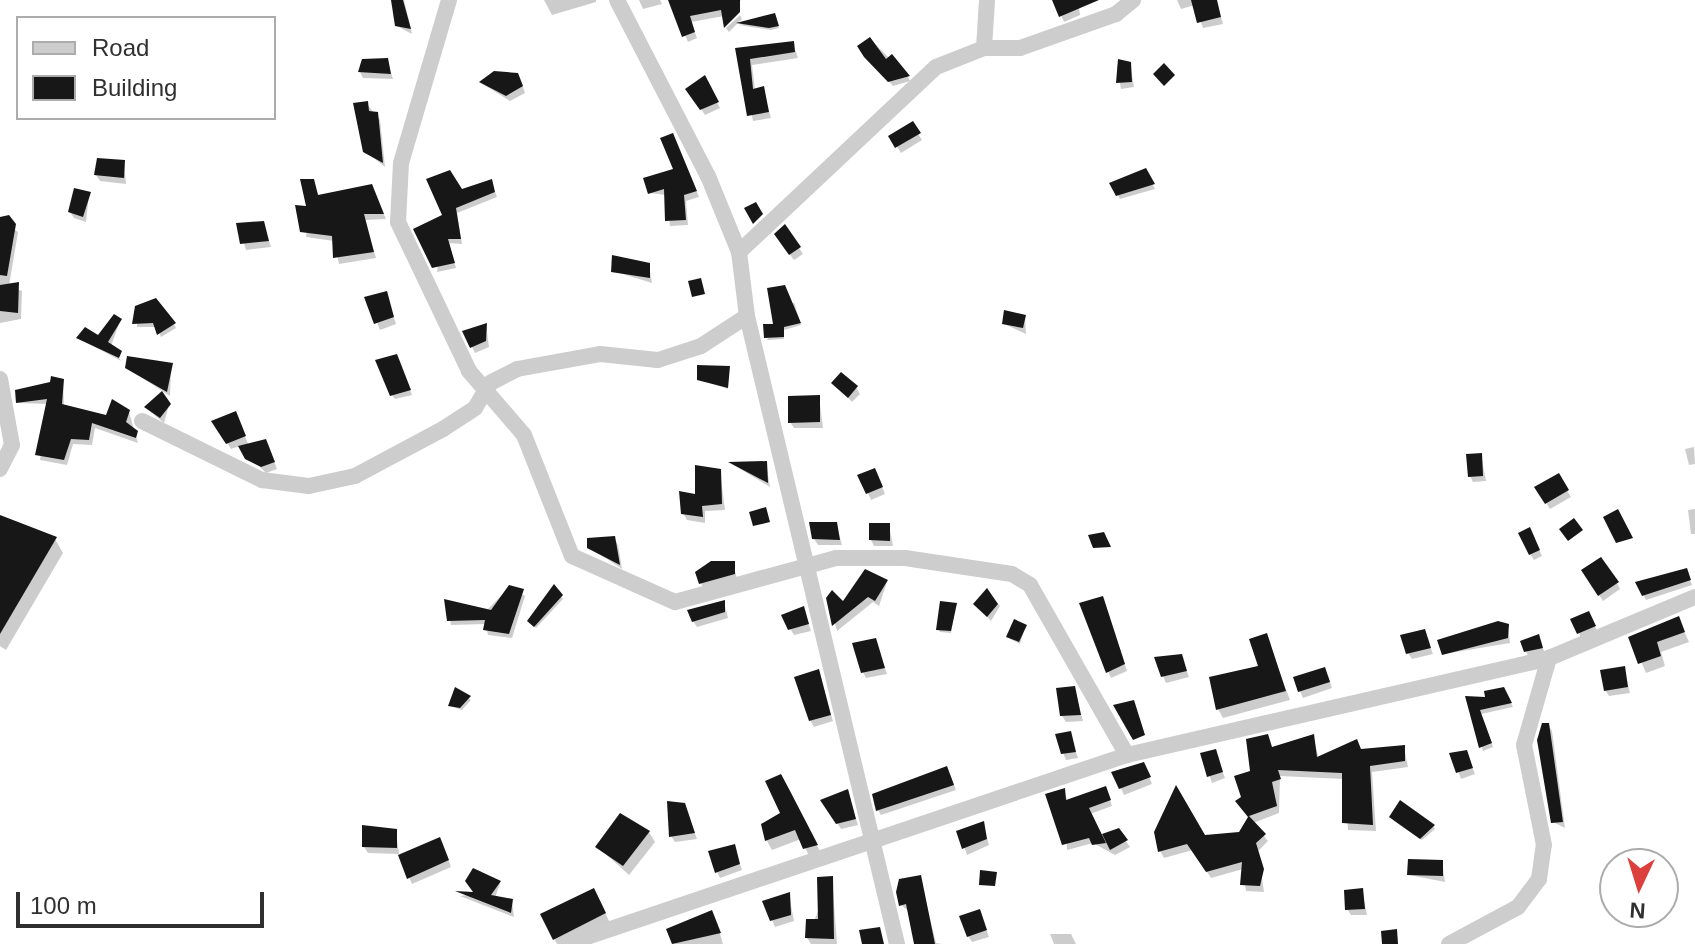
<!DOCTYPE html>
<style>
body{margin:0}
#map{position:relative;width:1695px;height:944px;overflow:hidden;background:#fff;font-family:Arial,sans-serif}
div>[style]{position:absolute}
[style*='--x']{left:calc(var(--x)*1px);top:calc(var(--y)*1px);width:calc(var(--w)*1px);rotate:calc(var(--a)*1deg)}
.shadow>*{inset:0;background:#0003}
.building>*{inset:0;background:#171717}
.minor>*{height:16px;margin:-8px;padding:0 8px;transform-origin:8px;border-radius:8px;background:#cdcdcd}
span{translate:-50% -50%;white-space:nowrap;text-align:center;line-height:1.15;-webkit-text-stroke:8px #fff;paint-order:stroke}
.legend{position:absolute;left:16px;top:16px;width:260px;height:104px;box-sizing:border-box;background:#fff;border:2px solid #acacac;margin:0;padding:10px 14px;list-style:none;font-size:24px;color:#303030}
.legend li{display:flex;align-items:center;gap:16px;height:40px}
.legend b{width:40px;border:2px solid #acacac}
.north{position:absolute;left:1599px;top:848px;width:80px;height:80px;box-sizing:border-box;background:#fff;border:2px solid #acacac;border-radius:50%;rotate:184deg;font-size:22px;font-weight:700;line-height:32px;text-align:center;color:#303030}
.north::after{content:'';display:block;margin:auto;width:28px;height:36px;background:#db403d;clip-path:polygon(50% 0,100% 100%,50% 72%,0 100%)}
.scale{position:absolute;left:16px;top:892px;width:248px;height:36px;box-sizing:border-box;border:4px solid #303030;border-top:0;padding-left:10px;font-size:24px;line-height:28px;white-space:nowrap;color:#303030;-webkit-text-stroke:6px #fff;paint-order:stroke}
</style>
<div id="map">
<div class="shadow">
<div style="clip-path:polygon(393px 0,404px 0,412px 34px,397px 26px)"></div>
<div style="clip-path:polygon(544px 0,596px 0,596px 2px,552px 15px)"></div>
<div style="clip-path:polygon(639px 0,660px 0,662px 4px,643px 9px)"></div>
<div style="clip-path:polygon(709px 0,741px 0,724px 16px,691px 22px,697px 38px,688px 42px,673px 6px)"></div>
<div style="clip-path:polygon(1054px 0,1078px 0,1080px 15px,1064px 22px)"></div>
<div style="clip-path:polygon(1177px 0,1216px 0,1223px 24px,1203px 28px,1195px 5px,1181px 9px)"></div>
<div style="clip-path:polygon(740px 15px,742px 19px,729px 32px,726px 28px)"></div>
<div style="clip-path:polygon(774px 15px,779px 28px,771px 30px,739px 25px)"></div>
<div style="clip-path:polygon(870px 39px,908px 77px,910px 81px,893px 86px,863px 51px)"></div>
<div style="clip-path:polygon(793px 43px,798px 58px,752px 65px,755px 90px,763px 89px,771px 118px,753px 121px,738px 50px)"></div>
<div style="clip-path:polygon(387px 60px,393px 79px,363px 78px,360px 72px)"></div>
<div style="clip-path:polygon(1130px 64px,1134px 87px,1121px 89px,1117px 66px)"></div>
<div style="clip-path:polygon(704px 78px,720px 108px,705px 115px,692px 95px)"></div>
<div style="clip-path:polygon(521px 81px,525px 93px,510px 101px,481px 83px)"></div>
<div style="clip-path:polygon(366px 103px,380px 120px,385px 167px,365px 151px)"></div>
<div style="clip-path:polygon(912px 124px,922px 140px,901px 153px,891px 137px)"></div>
<div style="clip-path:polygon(675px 140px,699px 197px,686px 201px,688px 225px,670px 226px,666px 195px,650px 193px,676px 170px)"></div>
<div style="clip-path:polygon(124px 162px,126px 184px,100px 181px,96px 175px)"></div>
<div style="clip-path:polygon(1145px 171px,1155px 189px,1120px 199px,1112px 184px)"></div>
<div style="clip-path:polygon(313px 181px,319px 196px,374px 193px,386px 219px,365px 220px,376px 258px,339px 264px,334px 241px,306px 237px)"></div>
<div style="clip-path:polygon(491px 181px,497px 197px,457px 213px,462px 244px,449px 243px,456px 268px,437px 272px,445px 216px,462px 191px)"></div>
<div style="clip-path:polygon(89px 194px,86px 222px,74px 218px,70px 212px)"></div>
<div style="clip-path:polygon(0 219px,18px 232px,9px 286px,22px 291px,21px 319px,0 323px)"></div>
<div style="clip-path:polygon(263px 223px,271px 247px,246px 250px,239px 225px)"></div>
<div style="clip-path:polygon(780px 241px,799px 248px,803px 254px,794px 260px)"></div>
<div style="clip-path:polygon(649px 265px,652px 283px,613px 271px)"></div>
<div style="clip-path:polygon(386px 293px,396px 324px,380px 330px,367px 298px)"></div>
<div style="clip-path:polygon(794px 302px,801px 325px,784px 330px,784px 339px,767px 340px)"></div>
<div style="clip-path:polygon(137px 308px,174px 324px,176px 328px,161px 337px,157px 327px,137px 327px)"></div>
<div style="clip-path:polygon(1025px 316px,1026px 334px,1004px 324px)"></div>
<div style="clip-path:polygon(120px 321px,111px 346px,121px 361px,78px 338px,99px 338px)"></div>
<div style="clip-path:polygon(486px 325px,489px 347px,475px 353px,465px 332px)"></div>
<div style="clip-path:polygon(399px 361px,412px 395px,395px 399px,392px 395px)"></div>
<div style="clip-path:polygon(171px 365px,170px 396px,127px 368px)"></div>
<div style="clip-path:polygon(729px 368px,728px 389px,699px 379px)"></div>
<div style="clip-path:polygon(63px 381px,64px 407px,108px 417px,129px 412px,138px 443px,95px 428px,92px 445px,73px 444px,67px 465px,40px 460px,48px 404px,18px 403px)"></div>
<div style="clip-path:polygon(834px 383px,856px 387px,860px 394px,852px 402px)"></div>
<div style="clip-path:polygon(819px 397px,823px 428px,794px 428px,790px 422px)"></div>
<div style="clip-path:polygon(169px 405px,164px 423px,146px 408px)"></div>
<div style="clip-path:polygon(238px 420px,249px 446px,269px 448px,277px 469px,266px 473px,240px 446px,231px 449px,214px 422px)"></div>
<div style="clip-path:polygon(1694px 447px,1695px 464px,1689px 465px,1685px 449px)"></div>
<div style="clip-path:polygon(1481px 455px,1486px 481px,1473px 482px,1470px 476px)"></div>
<div style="clip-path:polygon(766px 463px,770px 487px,732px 464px)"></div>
<div style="clip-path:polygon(720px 471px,725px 510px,705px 511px,705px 523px,687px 520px,683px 513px)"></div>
<div style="clip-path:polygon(860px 476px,878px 477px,885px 494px,871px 500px)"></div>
<div style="clip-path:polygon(1558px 476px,1571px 497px,1550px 509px,1537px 488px)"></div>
<div style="clip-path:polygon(1695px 509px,1695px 534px,1691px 534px,1688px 510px)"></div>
<div style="clip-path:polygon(0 517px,55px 539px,63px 553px,6px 650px,0 646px)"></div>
<div style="clip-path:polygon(836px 524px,842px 545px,818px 545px,814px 539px)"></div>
<div style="clip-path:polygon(889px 525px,893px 546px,874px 546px,871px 540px)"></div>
<div style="clip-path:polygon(1533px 536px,1542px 556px,1534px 560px,1530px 554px)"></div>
<div style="clip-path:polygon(614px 538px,618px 545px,622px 569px,589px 547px)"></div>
<div style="clip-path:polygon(733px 563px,737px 579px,703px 588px,701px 583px)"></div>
<div style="clip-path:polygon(1584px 571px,1617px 583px,1620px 589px,1603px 601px)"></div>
<div style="clip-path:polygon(1688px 575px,1692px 585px,1646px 600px,1638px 583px)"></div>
<div style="clip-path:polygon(887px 582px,879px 606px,873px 602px,837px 631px,828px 598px,844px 604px)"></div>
<div style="clip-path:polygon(510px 587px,525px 596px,512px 638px,488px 635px,486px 624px,451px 625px,447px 601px,488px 609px)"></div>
<div style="clip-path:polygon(554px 587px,563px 599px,536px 628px,531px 624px)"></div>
<div style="clip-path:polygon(987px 591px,1000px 606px,991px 621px,975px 604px)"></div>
<div style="clip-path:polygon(724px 602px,728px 618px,697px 627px,693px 621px)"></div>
<div style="clip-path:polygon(956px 605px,951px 633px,940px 632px,938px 629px)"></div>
<div style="clip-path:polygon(1105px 605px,1127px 671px,1111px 678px,1101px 656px)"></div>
<div style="clip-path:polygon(803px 608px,811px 631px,794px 635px,783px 616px)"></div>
<div style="clip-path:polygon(1678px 618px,1689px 642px,1661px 652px,1665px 666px,1646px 673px,1631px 638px)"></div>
<div style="clip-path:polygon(1592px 619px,1598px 633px,1582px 640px,1573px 620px)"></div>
<div style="clip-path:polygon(1025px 626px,1020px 644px,1010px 639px,1009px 637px)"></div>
<div style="clip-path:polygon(1508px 627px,1510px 643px,1444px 654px)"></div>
<div style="clip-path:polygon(1424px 631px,1433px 654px,1412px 659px,1408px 653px)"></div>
<div style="clip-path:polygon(1266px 636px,1290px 700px,1223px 718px,1218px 709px,1260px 668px)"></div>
<div style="clip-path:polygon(875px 640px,887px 674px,866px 678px,863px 672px)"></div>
<div style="clip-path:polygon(1541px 643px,1545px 654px,1530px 658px,1526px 652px)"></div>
<div style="clip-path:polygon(1181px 656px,1189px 677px,1166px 683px,1163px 676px)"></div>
<div style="clip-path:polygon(1624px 669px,1630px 693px,1609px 696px,1605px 690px)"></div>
<div style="clip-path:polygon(818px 672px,833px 721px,814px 727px,810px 720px)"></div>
<div style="clip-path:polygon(1328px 675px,1332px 688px,1303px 698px,1300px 691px)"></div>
<div style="clip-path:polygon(1074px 689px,1083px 721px,1066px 722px,1062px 716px)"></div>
<div style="clip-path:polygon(1503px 689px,1513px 707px,1481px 714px,1493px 747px,1483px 751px,1467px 699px,1488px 700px)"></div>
<div style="clip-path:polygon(456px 690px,471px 700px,462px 710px,450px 706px)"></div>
<div style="clip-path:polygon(1549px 726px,1552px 731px,1565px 828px,1553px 822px)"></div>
<div style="clip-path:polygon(1070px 734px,1078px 758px,1066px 760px,1063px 753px)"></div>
<div style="clip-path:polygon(1313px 736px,1319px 759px,1404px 747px,1408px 767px,1372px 772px,1376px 831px,1348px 830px,1344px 779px,1280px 776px,1279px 813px,1253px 823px,1268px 841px,1258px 851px,1264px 892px,1246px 891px,1243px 869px,1211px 878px,1193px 850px,1164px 858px,1160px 851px,1204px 837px,1240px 833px,1250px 818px,1241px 808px,1252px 772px,1272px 748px)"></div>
<div style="clip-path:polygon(1215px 751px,1225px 778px,1212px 783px,1202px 754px)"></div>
<div style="clip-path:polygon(1466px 752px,1475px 774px,1461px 779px,1452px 754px)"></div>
<div style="clip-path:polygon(1147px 771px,1152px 784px,1124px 795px,1114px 773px)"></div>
<div style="clip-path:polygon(950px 774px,956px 790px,881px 815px,878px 810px)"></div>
<div style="clip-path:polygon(780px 777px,822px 855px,810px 858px,801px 839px,772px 850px,767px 841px,763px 825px,782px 814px)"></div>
<div style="clip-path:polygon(1064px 790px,1068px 802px,1108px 794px,1112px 806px,1090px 814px,1101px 836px,1118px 830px,1130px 847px,1115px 855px,1093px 843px,1067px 850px)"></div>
<div style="clip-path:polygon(847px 791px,858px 825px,841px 829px,823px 801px)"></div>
<div style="clip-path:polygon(1400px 803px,1434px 827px,1435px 829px,1422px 840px,1393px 820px)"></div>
<div style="clip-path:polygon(687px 812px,697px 839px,675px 842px,671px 836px)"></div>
<div style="clip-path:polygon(983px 823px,989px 845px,967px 855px,959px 832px)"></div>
<div style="clip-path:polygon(396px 831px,399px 854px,368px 853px,364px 847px)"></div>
<div style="clip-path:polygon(649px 832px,655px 842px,629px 875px,598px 847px)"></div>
<div style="clip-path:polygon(443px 845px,451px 867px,412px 884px,400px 856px)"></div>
<div style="clip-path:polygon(734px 847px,742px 870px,720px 878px,717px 872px)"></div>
<div style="clip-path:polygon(1442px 862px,1445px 882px,1409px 875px)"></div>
<div style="clip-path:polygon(478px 870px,500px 883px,495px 898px,512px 901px,514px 917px,460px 896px,476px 894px)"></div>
<div style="clip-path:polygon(920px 877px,936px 943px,942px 944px,915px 944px,910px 912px,901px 905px)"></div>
<div style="clip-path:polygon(832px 878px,837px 944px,811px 944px,807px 938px)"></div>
<div style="clip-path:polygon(1362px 890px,1367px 915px,1351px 915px,1347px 909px)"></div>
<div style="clip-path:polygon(789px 895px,794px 921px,775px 927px,772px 920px)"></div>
<div style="clip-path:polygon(599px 900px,610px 923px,557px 944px,542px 915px)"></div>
<div style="clip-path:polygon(982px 918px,989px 937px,972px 942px,968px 936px)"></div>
<div style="clip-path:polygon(717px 923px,723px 944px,674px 944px,668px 930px)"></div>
<div style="clip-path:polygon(1050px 934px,1071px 934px,1076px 944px,1054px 944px)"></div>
</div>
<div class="building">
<div style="clip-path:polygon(391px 0,403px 0,411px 29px,395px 26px)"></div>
<div style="clip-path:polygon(668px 0,740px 0,740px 12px,724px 28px,721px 10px,690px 16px,695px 32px,682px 37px)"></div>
<div style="clip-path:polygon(1052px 0,1099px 0,1059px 17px)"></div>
<div style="clip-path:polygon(1191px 0,1217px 0,1221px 17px,1197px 23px)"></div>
<div style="clip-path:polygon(775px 13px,779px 26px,769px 28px,736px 23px)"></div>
<div style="clip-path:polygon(870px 37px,886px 59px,892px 54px,910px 76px,888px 82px,864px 57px,857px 46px)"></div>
<div style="clip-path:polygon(794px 41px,795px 52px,750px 59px,753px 89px,764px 86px,769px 112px,747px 116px,735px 48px)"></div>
<div style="clip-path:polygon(388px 58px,391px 74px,358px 72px,362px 59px)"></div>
<div style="clip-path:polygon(1118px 59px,1131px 62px,1132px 82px,1116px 83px)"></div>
<div style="clip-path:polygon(1164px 63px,1175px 75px,1164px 86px,1153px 74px)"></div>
<div style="clip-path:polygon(494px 71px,518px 73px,523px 86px,506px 96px,479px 82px)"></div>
<div style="clip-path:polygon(705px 75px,719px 102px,700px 110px,685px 89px)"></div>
<div style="clip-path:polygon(368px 101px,369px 111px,378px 112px,383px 163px,363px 152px,353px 103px)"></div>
<div style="clip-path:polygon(913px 121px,921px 133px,895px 148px,888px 136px)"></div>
<div style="clip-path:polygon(673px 133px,697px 191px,684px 195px,686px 220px,665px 221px,664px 189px,648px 194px,643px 178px,673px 169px,660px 138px)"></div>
<div style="clip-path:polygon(97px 158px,125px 160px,124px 178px,94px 175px)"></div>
<div style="clip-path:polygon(1146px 168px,1155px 184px,1116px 196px,1109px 183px)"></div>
<div style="clip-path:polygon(450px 170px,462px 189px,492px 179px,495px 192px,456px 208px,461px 239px,448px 239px,455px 263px,432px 268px,413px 229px,442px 215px,426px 179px)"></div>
<div style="clip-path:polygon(300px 179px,314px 179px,318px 195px,372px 184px,384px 214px,364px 214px,374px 252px,333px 258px,332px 236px,300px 232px,295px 205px,306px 206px)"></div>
<div style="clip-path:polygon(74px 188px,91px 192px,83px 217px,68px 212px)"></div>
<div style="clip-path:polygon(756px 202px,763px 214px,753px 224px,744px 208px)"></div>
<div style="clip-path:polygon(9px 215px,16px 224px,7px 276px,0 275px,0 217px)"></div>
<div style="clip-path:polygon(264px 221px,269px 241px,240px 244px,236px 223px)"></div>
<div style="clip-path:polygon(785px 224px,801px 247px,789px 255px,774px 234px)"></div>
<div style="clip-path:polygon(612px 255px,650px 263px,650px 278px,611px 272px)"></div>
<div style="clip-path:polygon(701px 278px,705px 294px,692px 297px,688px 281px)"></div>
<div style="clip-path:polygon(19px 282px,18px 313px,0 311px,0 285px)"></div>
<div style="clip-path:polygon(785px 285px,801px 323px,784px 327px,784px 337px,764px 338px,763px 324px,773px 324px,767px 288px)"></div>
<div style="clip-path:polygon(387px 291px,394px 317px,374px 324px,364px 297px)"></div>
<div style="clip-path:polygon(156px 298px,176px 323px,157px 335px,153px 323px,132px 324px,135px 306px)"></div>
<div style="clip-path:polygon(1004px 310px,1026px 315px,1023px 328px,1002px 324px)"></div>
<div style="clip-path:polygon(114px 314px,122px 319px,108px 342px,122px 351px,119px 358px,76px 338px,85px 327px,98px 335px)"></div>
<div style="clip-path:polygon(487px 323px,486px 341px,470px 348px,462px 331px)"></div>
<div style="clip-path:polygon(397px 354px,411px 390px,390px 396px,375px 360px)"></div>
<div style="clip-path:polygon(127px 356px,173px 363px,167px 392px,125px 368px)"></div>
<div style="clip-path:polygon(697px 365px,730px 366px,728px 388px,697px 380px)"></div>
<div style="clip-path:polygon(841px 372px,858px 386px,848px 398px,831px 383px)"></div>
<div style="clip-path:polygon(51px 376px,64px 379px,62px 404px,106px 415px,112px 399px,130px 410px,126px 422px,138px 431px,136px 438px,92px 423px,89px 440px,71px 439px,64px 460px,35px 455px,47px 399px,16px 403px,15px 390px,50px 382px)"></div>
<div style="clip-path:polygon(162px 391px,171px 404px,160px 418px,144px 407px)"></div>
<div style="clip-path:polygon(820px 395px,820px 422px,788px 423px,788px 396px)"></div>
<div style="clip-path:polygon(236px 411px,246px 436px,226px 444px,211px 421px)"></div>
<div style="clip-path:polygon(266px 439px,275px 462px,261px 467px,245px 459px,238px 446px)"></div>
<div style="clip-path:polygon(1482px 453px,1483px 476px,1468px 477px,1466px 454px)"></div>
<div style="clip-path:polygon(767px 461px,768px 483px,728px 462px)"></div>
<div style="clip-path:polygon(695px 465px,721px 469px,722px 504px,702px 506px,703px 517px,681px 514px,679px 491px,695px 494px)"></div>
<div style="clip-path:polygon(875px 468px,883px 487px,866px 494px,857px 475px)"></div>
<div style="clip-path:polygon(1559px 473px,1569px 490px,1545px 504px,1534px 487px)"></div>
<div style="clip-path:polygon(766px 507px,770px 522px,753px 526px,749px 512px)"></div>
<div style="clip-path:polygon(1618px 509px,1633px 538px,1616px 543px,1603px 517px)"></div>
<div style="clip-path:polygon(0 515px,57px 537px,0 634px)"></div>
<div style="clip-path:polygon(1574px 518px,1583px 530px,1568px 541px,1559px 529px)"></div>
<div style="clip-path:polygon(809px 522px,837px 522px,840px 540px,812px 539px)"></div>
<div style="clip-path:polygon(869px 523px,890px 523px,890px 541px,869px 540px)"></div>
<div style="clip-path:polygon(1530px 527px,1540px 550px,1529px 555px,1518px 533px)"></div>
<div style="clip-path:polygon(1104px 532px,1111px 547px,1093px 548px,1088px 535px)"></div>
<div style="clip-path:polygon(615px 536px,620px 565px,587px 548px,587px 538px)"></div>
<div style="clip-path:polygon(1601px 557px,1619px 582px,1598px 596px,1581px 570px)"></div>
<div style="clip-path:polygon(711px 561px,735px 561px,735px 574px,699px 584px,695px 572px)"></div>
<div style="clip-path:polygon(1687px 568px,1691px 580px,1642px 596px,1635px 582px)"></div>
<div style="clip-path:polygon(865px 569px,888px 580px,875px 601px,868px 597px,832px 626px,826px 598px,832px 590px,843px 601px)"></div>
<div style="clip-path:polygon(554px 584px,563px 595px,534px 627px,527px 621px)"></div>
<div style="clip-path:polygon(509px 585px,524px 589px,509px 634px,483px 630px,485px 620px,447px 621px,444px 599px,491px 610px)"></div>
<div style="clip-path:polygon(987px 588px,998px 604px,987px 617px,973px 604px)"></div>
<div style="clip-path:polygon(1103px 596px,1125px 664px,1106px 673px,1079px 603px)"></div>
<div style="clip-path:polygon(725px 600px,725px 612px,692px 622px,687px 610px)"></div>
<div style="clip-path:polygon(940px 601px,957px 603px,951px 631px,936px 630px)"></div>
<div style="clip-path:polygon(804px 606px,809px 624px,788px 630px,781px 615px)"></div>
<div style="clip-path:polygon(1589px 611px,1596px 626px,1577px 634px,1570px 619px)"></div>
<div style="clip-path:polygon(1679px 616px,1685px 632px,1657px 642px,1661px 656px,1638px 664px,1628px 637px)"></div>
<div style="clip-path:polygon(1014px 619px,1027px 625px,1019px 642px,1006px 637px)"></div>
<div style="clip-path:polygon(1498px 621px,1509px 624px,1508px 638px,1442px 655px,1437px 640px)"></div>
<div style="clip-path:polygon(1425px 629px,1431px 648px,1406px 654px,1400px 635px)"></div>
<div style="clip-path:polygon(1267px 633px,1286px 691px,1216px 710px,1209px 677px,1258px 666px,1249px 639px)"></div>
<div style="clip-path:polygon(1539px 634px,1543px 648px,1524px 652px,1520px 641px)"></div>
<div style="clip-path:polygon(876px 638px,885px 668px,861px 673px,852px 643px)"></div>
<div style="clip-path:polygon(1182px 654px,1187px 671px,1161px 677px,1154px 657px)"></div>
<div style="clip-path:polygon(1625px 666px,1628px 687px,1604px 691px,1600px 670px)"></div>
<div style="clip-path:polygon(1325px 667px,1330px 682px,1298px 692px,1293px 677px)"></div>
<div style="clip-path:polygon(819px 669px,831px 715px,809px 721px,794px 677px)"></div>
<div style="clip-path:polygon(1075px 686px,1081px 715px,1060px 716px,1056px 688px)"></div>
<div style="clip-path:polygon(455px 687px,471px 696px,460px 708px,448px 706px)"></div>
<div style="clip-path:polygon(1504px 687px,1512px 703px,1480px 710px,1492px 743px,1479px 748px,1465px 696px,1485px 697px,1484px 691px)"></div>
<div style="clip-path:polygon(1134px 700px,1145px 735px,1133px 740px,1113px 705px)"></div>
<div style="clip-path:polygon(1542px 723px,1549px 723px,1563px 822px,1551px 823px,1537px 740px)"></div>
<div style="clip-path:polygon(1071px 731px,1076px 752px,1061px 754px,1055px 734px)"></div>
<div style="clip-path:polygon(1268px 734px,1272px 747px,1314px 734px,1317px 757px,1357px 739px,1361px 749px,1405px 745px,1405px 761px,1370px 766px,1373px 825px,1342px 823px,1342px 773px,1278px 770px,1281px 779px,1272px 782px,1277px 806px,1249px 816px,1266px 834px,1256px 843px,1264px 869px,1260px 886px,1240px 885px,1242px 862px,1206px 872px,1187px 844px,1158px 852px,1154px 832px,1176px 785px,1205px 835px,1239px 832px,1248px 817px,1235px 801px,1241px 797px,1234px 776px,1250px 771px,1246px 739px)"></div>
<div style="clip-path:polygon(1216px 749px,1223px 772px,1207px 777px,1200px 753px)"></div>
<div style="clip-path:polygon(1467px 750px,1473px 768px,1456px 773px,1449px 753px)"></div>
<div style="clip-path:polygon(1144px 762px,1151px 777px,1119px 789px,1111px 772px)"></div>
<div style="clip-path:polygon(947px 766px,954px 785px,876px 811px,872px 794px)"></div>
<div style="clip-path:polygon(781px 774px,789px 789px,818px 845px,803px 849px,795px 830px,765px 841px,761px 824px,780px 813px,765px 781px)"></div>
<div style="clip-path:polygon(1106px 786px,1111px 800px,1089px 808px,1106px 843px,1092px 845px,1089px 838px,1062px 845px,1045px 794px,1065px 788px,1066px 800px)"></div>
<div style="clip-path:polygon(848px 789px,856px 819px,836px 824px,820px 800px)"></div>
<div style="clip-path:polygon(1400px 800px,1435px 825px,1420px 839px,1389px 817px)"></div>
<div style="clip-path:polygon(667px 801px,685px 803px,695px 833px,669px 837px)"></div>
<div style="clip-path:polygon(620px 813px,650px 831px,623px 866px,595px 847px)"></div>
<div style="clip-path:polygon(984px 821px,987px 839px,962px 849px,956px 831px)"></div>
<div style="clip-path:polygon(362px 825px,397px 829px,397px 848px,362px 847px)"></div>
<div style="clip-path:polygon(1119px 828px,1128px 840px,1110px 850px,1102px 834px)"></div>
<div style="clip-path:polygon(440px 837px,449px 860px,407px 879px,398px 855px)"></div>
<div style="clip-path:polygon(735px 844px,740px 864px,715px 873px,708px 851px)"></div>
<div style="clip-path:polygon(1408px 859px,1443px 860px,1443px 876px,1407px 875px)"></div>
<div style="clip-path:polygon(473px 868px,501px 881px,491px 895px,513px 899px,511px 913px,455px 891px,473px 892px,465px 881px)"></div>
<div style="clip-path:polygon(980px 870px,997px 872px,995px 886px,979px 885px)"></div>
<div style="clip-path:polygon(921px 875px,935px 944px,914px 944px,906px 904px,899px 906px,896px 892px,899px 879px)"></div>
<div style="clip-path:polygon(833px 876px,834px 939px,805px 938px,806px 919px,818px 919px,817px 877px)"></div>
<div style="clip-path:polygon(594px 888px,606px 913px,553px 940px,540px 914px)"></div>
<div style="clip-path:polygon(1363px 888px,1365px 909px,1345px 910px,1344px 890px)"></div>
<div style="clip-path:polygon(790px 892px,791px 915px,770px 921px,762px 901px)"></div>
<div style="clip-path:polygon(980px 909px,987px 930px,967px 937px,959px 916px)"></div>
<div style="clip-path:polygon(712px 910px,721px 933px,672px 944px,666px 929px)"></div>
<div style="clip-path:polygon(880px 927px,884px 944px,862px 944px,859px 930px)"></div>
<div style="clip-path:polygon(1397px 929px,1398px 944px,1382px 944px,1381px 931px)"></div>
</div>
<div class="minor">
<div style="--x:449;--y:0;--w:170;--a:106.4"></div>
<div style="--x:401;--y:163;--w:59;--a:92.9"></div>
<div style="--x:398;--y:222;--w:165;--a:64.5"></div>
<div style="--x:469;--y:371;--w:84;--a:49.3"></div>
<div style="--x:524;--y:435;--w:130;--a:68.4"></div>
<div style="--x:572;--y:556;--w:113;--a:24.1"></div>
<div style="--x:675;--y:602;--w:167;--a:-15.3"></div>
<div style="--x:836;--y:558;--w:69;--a:0"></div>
<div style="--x:905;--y:558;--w:108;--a:8.5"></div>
<div style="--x:1012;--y:574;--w:21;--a:31"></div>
<div style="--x:1030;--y:585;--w:196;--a:60.3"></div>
<div style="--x:617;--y:0;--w:198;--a:62.7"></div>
<div style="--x:708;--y:176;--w:82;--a:67.8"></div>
<div style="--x:739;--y:252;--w:64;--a:82.9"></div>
<div style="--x:747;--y:316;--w:646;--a:76.57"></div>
<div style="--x:984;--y:48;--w:36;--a:0"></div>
<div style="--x:1020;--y:48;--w:102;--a:-19.5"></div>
<div style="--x:1116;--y:14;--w:22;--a:-39"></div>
<div style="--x:739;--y:252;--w:270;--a:-43.2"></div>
<div style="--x:936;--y:67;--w:52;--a:-21.6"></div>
<div style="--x:984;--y:48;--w:48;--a:-86.4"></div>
<div style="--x:0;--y:379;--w:67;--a:79.7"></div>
<div style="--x:12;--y:445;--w:27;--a:117"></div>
<div style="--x:142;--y:421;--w:134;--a:26.2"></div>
<div style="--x:262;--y:480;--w:47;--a:7.3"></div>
<div style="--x:309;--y:486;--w:47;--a:-12.3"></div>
<div style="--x:355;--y:476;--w:100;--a:-28.1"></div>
<div style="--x:443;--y:429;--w:38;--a:-33"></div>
<div style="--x:475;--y:408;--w:29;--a:-59"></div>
<div style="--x:490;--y:383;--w:30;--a:-27"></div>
<div style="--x:517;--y:369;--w:84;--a:-10.2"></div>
<div style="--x:600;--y:354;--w:58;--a:5.9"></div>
<div style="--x:658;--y:360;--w:45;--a:-18"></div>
<div style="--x:701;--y:346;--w:55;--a:-33.1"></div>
<div style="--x:566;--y:944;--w:592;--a:-18.62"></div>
<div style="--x:1127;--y:755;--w:433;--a:-12.9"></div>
<div style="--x:1549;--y:658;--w:158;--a:-22.7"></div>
<div style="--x:1449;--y:944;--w:78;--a:-28.2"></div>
<div style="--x:1518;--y:907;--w:35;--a:-53"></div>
<div style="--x:1539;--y:879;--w:34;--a:-82"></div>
<div style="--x:1544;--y:845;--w:102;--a:-101.3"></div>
<div style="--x:1524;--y:745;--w:91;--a:-74"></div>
</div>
<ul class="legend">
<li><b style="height:10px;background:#cdcdcd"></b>Road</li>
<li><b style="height:22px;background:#171717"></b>Building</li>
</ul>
<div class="north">N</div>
<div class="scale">100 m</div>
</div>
